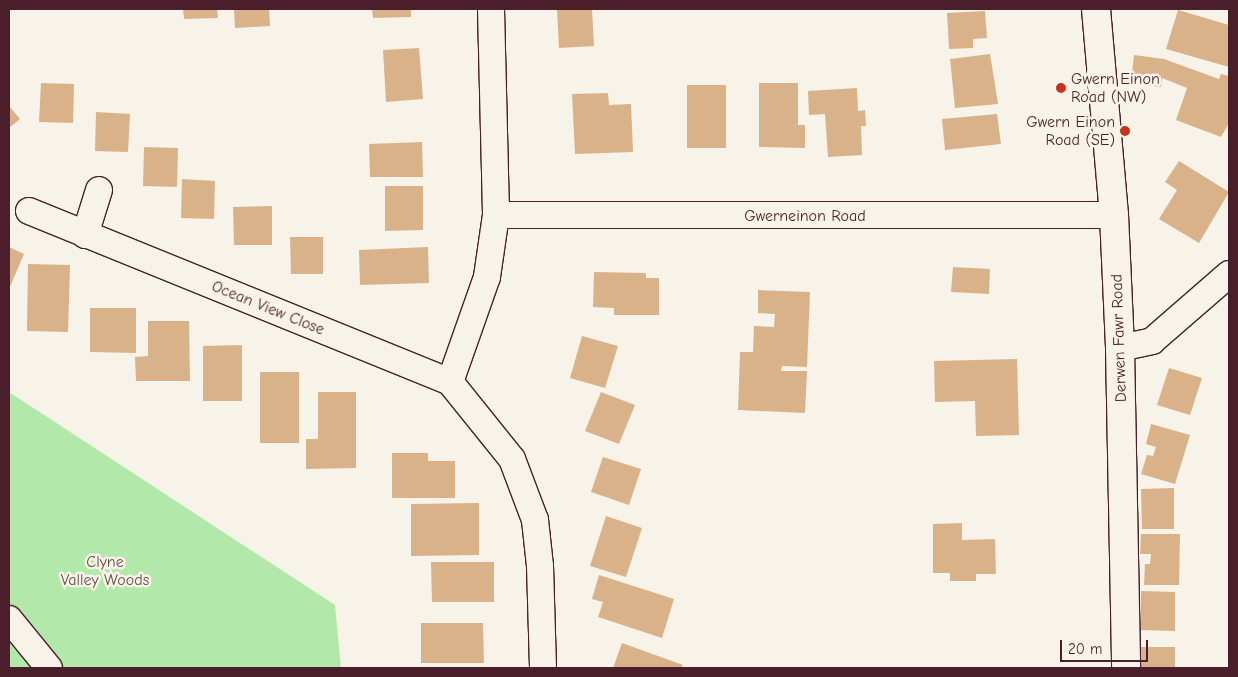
<!DOCTYPE html>
<style>
body{margin:0}
#map{position:relative;width:1238px;height:677px;overflow:hidden;background:#f7f3e8;font-family:"Comic Neue",sans-serif}
div>[style]{position:absolute}
[style*='--x']{left:calc(var(--x)*1px);top:calc(var(--y)*1px);width:calc(var(--w)*1px);rotate:calc(var(--a)*1deg)}
.green>*{inset:0;background:#b2e9ab}
.building>*{inset:0;background:#d9b28a}
.roads{filter:drop-shadow(1px 0 #4a1f2b) drop-shadow(-1px 0 #4a1f2b) drop-shadow(0 1px #4a1f2b) drop-shadow(0 -1px #4a1f2b)}
.minor>*{height:26px;margin:-13px;padding:0 13px;transform-origin:13px;border-radius:13px;background:#f7f3e8}
.secondary>*{height:28px;margin:-14px;padding:0 14px;transform-origin:14px;border-radius:14px;background:#f7f3e8}
.dots>*{width:14px;height:14px;translate:-50% -50%;box-sizing:border-box;border:2px solid #f7f3e8;border-radius:50%}
span{translate:-50% -50%;white-space:nowrap;text-align:center;line-height:1.15;-webkit-text-stroke:5px #f7f3e8;paint-order:stroke}
.poi-label{font-size:16px;color:#4a1f2b}
.left{translate:0 -50%;text-align:left}
.right{translate:-100% -50%;text-align:right}
.street-label{font-size:16px;color:#4a1f2b}
.park-label{font-size:16px;color:#64524b}
.frame{position:absolute;inset:0;border:10px solid #4a1f2b;pointer-events:none}
.scale{position:absolute;left:1060px;top:640px;width:88px;height:22px;box-sizing:border-box;border:2px solid #4a1f2b;border-top:0;padding-left:6px;font-size:15px;line-height:18px;white-space:nowrap;color:#4a1f2b;-webkit-text-stroke:4px #f7f3e8;paint-order:stroke}
</style>
<div id="map">
<div class="green">
<div style="clip-path:polygon(9px 392px,335px 605px,341px 668px,9px 668px)"></div>
</div>
<div class="building">
<div style="clip-path:polygon(183px 9px,217px 9px,218px 18px,184px 19px)"></div>
<div style="clip-path:polygon(234px 9px,269px 9px,270px 26px,235px 28px)"></div>
<div style="clip-path:polygon(372px 9px,411px 9px,411px 17px,373px 18px)"></div>
<div style="clip-path:polygon(557px 9px,592px 9px,594px 46px,559px 48px)"></div>
<div style="clip-path:polygon(1178px 10px,1229px 25px,1229px 67px,1166px 49px)"></div>
<div style="clip-path:polygon(985px 11px,987px 38px,973px 39px,973px 48px,949px 49px,947px 13px)"></div>
<div style="clip-path:polygon(419px 48px,423px 99px,386px 102px,383px 50px)"></div>
<div style="clip-path:polygon(990px 54px,998px 104px,955px 108px,950px 59px)"></div>
<div style="clip-path:polygon(1134px 55px,1164px 59px,1219px 79px,1221px 74px,1229px 76px,1229px 123px,1221px 137px,1176px 120px,1187px 88px,1162px 78px,1161px 87px,1131px 83px)"></div>
<div style="clip-path:polygon(41px 83px,74px 84px,73px 123px,39px 122px)"></div>
<div style="clip-path:polygon(759px 83px,798px 83px,798px 125px,805px 125px,805px 148px,759px 147px)"></div>
<div style="clip-path:polygon(687px 85px,726px 85px,726px 148px,687px 148px)"></div>
<div style="clip-path:polygon(857px 88px,858px 111px,865px 110px,866px 126px,861px 126px,862px 155px,828px 157px,825px 114px,809px 115px,808px 91px)"></div>
<div style="clip-path:polygon(608px 93px,609px 105px,631px 104px,633px 152px,575px 154px,572px 94px)"></div>
<div style="clip-path:polygon(9px 106px,20px 119px,9px 128px)"></div>
<div style="clip-path:polygon(96px 112px,130px 114px,128px 152px,95px 151px)"></div>
<div style="clip-path:polygon(997px 114px,1001px 144px,945px 150px,942px 119px)"></div>
<div style="clip-path:polygon(422px 142px,423px 177px,370px 177px,369px 144px)"></div>
<div style="clip-path:polygon(144px 147px,178px 148px,177px 187px,143px 186px)"></div>
<div style="clip-path:polygon(1179px 161px,1229px 192px,1199px 243px,1159px 219px,1177px 190px,1165px 182px)"></div>
<div style="clip-path:polygon(182px 179px,215px 181px,214px 219px,181px 218px)"></div>
<div style="clip-path:polygon(385px 186px,423px 186px,423px 230px,385px 231px)"></div>
<div style="clip-path:polygon(272px 206px,272px 245px,234px 245px,233px 207px)"></div>
<div style="clip-path:polygon(290px 237px,323px 237px,323px 274px,291px 274px)"></div>
<div style="clip-path:polygon(9px 247px,24px 254px,9px 289px)"></div>
<div style="clip-path:polygon(428px 247px,429px 283px,360px 285px,359px 250px)"></div>
<div style="clip-path:polygon(28px 264px,70px 265px,68px 332px,27px 331px)"></div>
<div style="clip-path:polygon(953px 267px,990px 269px,989px 294px,951px 292px)"></div>
<div style="clip-path:polygon(594px 272px,646px 273px,646px 278px,659px 278px,659px 315px,614px 315px,614px 308px,593px 307px)"></div>
<div style="clip-path:polygon(758px 290px,810px 292px,807px 367px,782px 366px,781px 371px,807px 371px,805px 413px,738px 410px,740px 352px,753px 352px,754px 326px,774px 327px,775px 314px,758px 313px)"></div>
<div style="clip-path:polygon(90px 308px,136px 308px,136px 353px,90px 352px)"></div>
<div style="clip-path:polygon(148px 321px,189px 321px,190px 381px,136px 381px,135px 357px,148px 356px)"></div>
<div style="clip-path:polygon(582px 336px,618px 346px,605px 388px,570px 378px)"></div>
<div style="clip-path:polygon(242px 345px,242px 401px,203px 401px,203px 346px)"></div>
<div style="clip-path:polygon(1017px 359px,1019px 435px,976px 436px,975px 401px,935px 402px,934px 361px)"></div>
<div style="clip-path:polygon(1169px 368px,1202px 378px,1190px 415px,1157px 405px)"></div>
<div style="clip-path:polygon(260px 372px,299px 372px,299px 443px,260px 443px)"></div>
<div style="clip-path:polygon(318px 392px,356px 392px,356px 468px,306px 469px,306px 439px,318px 439px)"></div>
<div style="clip-path:polygon(601px 392px,635px 405px,619px 444px,585px 431px)"></div>
<div style="clip-path:polygon(1151px 424px,1190px 435px,1175px 484px,1141px 474px,1147px 455px,1153px 456px,1156px 447px,1146px 444px)"></div>
<div style="clip-path:polygon(392px 453px,428px 453px,428px 461px,455px 461px,455px 498px,392px 498px)"></div>
<div style="clip-path:polygon(603px 457px,641px 469px,629px 505px,591px 492px)"></div>
<div style="clip-path:polygon(1174px 488px,1174px 529px,1142px 529px,1141px 489px)"></div>
<div style="clip-path:polygon(479px 503px,479px 555px,411px 556px,411px 504px)"></div>
<div style="clip-path:polygon(606px 516px,642px 528px,626px 577px,590px 566px)"></div>
<div style="clip-path:polygon(962px 523px,962px 540px,995px 539px,996px 574px,976px 574px,976px 581px,950px 581px,950px 573px,933px 573px,933px 524px)"></div>
<div style="clip-path:polygon(1141px 534px,1180px 534px,1179px 585px,1144px 585px,1145px 564px,1150px 564px,1151px 554px,1140px 554px)"></div>
<div style="clip-path:polygon(431px 562px,494px 562px,494px 602px,432px 602px)"></div>
<div style="clip-path:polygon(599px 575px,674px 599px,662px 638px,598px 617px,603px 602px,592px 599px)"></div>
<div style="clip-path:polygon(1141px 591px,1175px 592px,1175px 631px,1140px 630px)"></div>
<div style="clip-path:polygon(421px 623px,483px 623px,484px 663px,421px 663px)"></div>
<div style="clip-path:polygon(622px 643px,683px 665px,681px 668px,613px 668px)"></div>
<div style="clip-path:polygon(1141px 647px,1175px 647px,1175px 668px,1141px 668px)"></div>
</div>
<div class="roads">
<div class="minor">
<div style="--x:491;--y:9;--w:206;--a:88.6"></div>
<div style="--x:496;--y:215;--w:63;--a:98.3"></div>
<div style="--x:487;--y:277;--w:111;--a:109.4"></div>
<div style="--x:450;--y:382;--w:99;--a:51.2"></div>
<div style="--x:512;--y:459;--w:65;--a:69.3"></div>
<div style="--x:535;--y:520;--w:46;--a:83.8"></div>
<div style="--x:540;--y:566;--w:102;--a:88.3"></div>
<div style="--x:29;--y:211;--w:454;--a:22.1"></div>
<div style="--x:496;--y:215;--w:618;--a:0"></div>
<div style="--x:85;--y:235;--w:47;--a:-72.7"></div>
<div style="--x:1120;--y:348;--w:33;--a:-12"></div>
<div style="--x:1152;--y:341;--w:102;--a:-41"></div>
<div style="--x:9;--y:619;--w:63;--a:50.8"></div>
</div>
<div class="secondary">
<div style="--x:1096;--y:9;--w:207;--a:85"></div>
<div style="--x:1114;--y:215;--w:133;--a:87.4"></div>
<div style="--x:1120;--y:348;--w:320;--a:88.9"></div>
</div>
</div>
<div class="dots">
<div style="left:1061px;top:88px;background:#c8321e"></div>
<div style="left:1125px;top:131px;background:#c8321e"></div>
</div>
<div class="poi-label">
<span class="left" style="left:1071px;top:88px">Gwern Einon<br>Road (NW)</span>
<span class="right" style="left:1115px;top:131px">Gwern Einon<br>Road (SE)</span>
</div>
<div class="street-label">
<span style="left:805px;top:216px">Gwerneinon Road</span>
<span style="left:268px;top:308px;rotate:22deg">Ocean View Close</span>
<span style="left:1119px;top:338px;rotate:-92deg">Derwen Fawr Road</span>
</div>
<div class="park-label">
<span style="left:105px;top:571px">Clyne<br>Valley Woods</span>
</div>
<div class="frame"></div>
<div class="scale">20 m</div>
</div>
